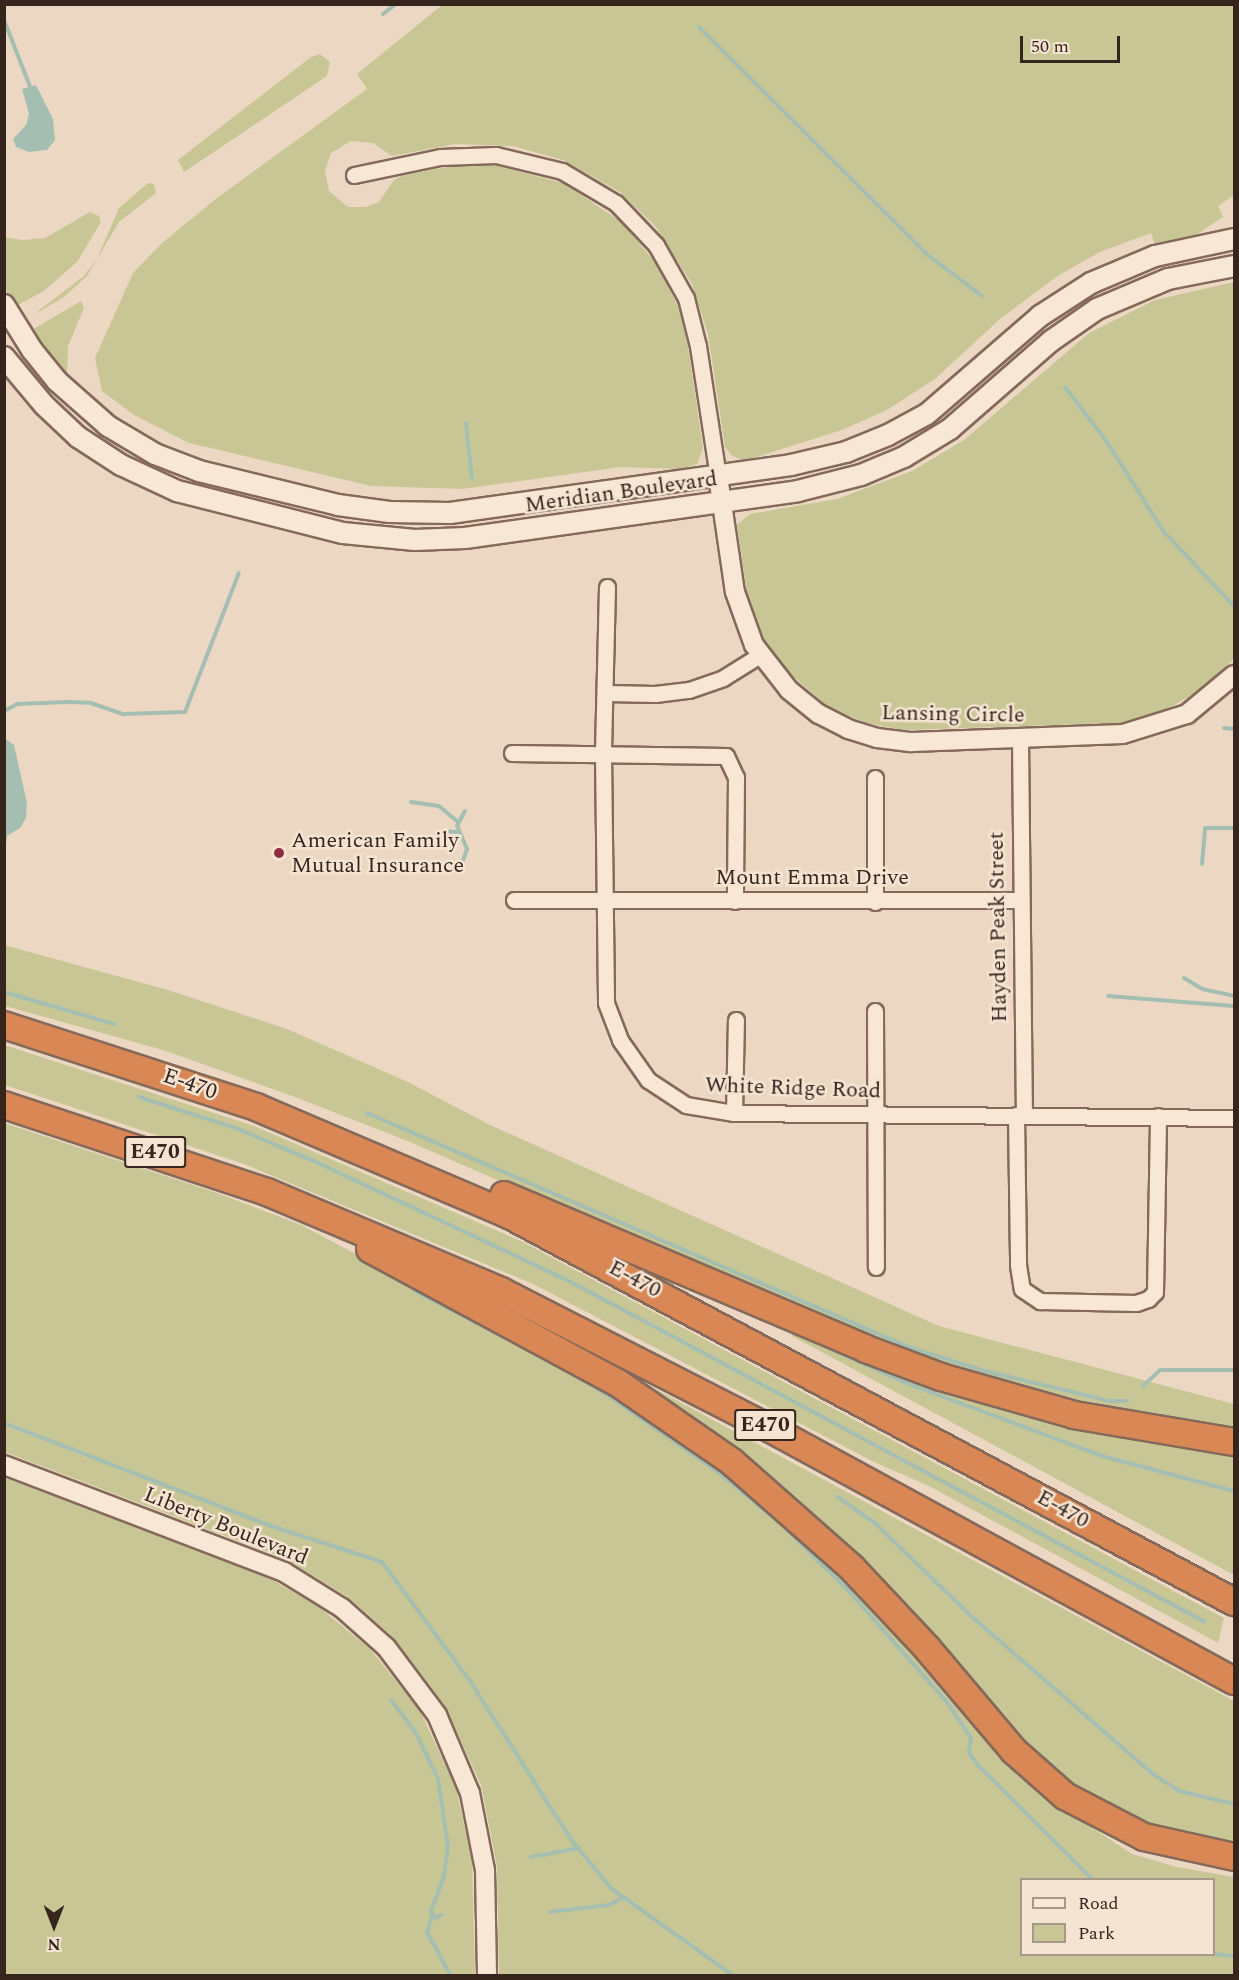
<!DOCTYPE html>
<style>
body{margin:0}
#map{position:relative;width:1239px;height:1980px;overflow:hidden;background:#ecd8c2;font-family:Spectral,serif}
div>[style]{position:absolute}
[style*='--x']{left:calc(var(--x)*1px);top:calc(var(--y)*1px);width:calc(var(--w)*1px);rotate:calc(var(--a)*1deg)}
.green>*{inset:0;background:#c9c696}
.water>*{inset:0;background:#a4bfb2}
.stream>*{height:4px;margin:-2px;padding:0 2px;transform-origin:2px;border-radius:2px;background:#a4bfb2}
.roads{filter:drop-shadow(2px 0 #85695a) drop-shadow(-2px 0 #85695a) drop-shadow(0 2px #85695a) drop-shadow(0 -2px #85695a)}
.minor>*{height:15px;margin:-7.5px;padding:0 7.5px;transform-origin:7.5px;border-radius:7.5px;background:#f7e7d4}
.tertiary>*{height:18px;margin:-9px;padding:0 9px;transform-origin:9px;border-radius:9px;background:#f7e7d4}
.secondary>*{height:20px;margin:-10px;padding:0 10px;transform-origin:10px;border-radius:10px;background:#f7e7d4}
.motorway>*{height:26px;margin:-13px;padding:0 13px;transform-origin:13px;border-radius:13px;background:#d98855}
.dots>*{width:16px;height:16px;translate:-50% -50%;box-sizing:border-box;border:3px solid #f4e4d1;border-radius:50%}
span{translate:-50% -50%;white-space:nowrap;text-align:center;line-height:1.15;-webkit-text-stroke:5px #f4e4d1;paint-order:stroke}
.shield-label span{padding:2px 4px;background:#f4e4d1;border:2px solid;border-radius:4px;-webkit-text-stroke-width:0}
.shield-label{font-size:21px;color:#35251d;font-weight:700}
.street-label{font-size:22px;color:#35251d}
.poi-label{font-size:22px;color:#35251d}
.left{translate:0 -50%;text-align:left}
.frame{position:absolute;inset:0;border:6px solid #35251d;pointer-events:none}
.legend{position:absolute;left:1020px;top:1878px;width:195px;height:78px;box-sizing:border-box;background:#f4e4d1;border:2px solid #a89889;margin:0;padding:8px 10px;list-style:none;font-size:18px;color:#35251d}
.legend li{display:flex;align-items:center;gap:12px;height:30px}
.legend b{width:30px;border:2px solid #a89889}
.north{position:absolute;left:24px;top:1896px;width:60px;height:60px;-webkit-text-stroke:4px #f4e4d1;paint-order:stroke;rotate:180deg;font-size:16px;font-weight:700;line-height:24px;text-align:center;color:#35251d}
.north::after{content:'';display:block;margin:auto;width:21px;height:27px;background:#35251d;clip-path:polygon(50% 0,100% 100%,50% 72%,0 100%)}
.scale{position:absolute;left:1020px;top:36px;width:100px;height:27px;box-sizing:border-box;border:3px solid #35251d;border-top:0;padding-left:8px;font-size:18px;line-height:21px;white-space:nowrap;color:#35251d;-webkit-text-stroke:4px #f4e4d1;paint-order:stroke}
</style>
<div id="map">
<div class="green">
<div style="clip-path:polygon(442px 5px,1234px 5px,1234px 195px,1218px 206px,1223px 217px,1193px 237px,1156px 247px,1151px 233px,1100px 252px,1059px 275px,1000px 319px,935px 379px,887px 410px,842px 430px,744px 461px,731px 455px,725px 447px,708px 334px,692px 284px,656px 227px,620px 192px,563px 160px,513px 146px,456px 144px,392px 156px,373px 143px,351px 141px,331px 153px,325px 171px,329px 191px,348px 207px,366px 207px,379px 202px,394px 180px,402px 176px,451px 166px,493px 165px,563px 183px,620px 221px,655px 262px,679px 308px,688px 346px,703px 448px,697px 464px,682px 469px,621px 467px,462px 489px,371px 486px,189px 443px,134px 415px,102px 391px,95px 358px,133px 273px,162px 243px,217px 198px,367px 89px,357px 74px)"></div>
<div style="clip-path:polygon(320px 54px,330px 62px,327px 76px,184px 172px,178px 160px,311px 57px)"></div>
<div style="clip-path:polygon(148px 183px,154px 184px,156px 193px,119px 222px,87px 276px,64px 297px,33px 315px,84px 276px,97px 259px,119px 208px)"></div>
<div style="clip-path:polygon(90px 212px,99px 216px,101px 222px,77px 262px,44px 291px,16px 306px,11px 302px,5px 287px,4px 237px,23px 240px,45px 238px)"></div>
<div style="clip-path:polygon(1234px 282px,1234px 658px,1207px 686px,1162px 712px,1121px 723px,902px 730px,863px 722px,827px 706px,779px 664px,760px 634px,747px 594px,737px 525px,750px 514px,837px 499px,912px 471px,964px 440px,1089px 333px,1155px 300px)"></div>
<div style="clip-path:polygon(81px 301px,84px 308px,68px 346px,67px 378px,53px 365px,30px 331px)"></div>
<div style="clip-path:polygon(4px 945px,168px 990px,287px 1029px,408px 1082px,490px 1125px,939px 1326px,1234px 1404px,1234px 1429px,1078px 1404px,999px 1386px,849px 1333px,410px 1142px,295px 1097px,163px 1050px,5px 1006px)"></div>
<div style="clip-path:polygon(4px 1045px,254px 1126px,521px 1241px,1224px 1618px,1218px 1643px,927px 1485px,874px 1462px,533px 1284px,244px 1164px,5px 1085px)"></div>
<div style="clip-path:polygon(evenodd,4px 1123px,217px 1193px,301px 1225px,630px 1399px,800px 1530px,913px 1650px,992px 1748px,1039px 1793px,1132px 1854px,1177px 1867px,1234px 1877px,1234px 1975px,499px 1975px,497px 1866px,481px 1785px,444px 1704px,394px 1638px,348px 1597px,286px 1559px,5px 1452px,4px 1123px,1022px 1880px,1214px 1880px,1214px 1954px,1022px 1954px,1022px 1880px)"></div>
<div style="clip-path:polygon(794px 1326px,1234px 1452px,1234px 1575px,792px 1336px)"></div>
<div style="clip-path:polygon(615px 1367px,1234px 1701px,1234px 1845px,1154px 1829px,1100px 1806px,1041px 1765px,972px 1687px,611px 1370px)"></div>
<div style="clip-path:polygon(5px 1478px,269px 1578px,320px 1608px,370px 1649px,420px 1711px,456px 1788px,472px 1859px,475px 1975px,5px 1975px)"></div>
</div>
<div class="water">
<div style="clip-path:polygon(36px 85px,53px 119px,55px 140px,47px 150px,29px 152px,16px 147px,13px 139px,26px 125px,29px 114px,22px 89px)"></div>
<div style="clip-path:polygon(4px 738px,14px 745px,27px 803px,26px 818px,20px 828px,5px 837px)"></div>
</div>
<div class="stream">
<div style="--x:383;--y:14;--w:16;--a:-38"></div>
<div style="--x:4;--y:20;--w:74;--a:68.6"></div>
<div style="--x:699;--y:27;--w:325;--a:44.9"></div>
<div style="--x:929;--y:256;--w:66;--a:37"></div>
<div style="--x:1065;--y:387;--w:69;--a:52.6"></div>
<div style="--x:1107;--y:442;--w:107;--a:57.7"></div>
<div style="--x:1164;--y:532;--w:102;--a:46.6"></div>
<div style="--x:466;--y:423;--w:56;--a:83.9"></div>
<div style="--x:4;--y:711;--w:15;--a:-28"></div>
<div style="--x:17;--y:704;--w:50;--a:-2.3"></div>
<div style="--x:67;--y:702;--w:24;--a:2"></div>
<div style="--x:91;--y:703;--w:34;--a:19"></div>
<div style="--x:123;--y:714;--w:62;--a:-1.8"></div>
<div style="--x:185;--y:712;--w:149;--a:-68.8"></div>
<div style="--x:1224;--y:728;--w:10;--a:6"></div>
<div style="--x:411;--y:802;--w:28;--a:8"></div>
<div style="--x:439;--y:806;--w:23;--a:40"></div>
<div style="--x:444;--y:831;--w:13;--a:4"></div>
<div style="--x:4;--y:844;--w:12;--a:-81"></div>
<div style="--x:462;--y:863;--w:15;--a:-70"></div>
<div style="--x:467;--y:849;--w:25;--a:-113"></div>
<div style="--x:457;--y:826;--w:17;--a:-62"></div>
<div style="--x:1202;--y:864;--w:36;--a:-85"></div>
<div style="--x:1205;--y:828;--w:29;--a:0"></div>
<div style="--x:1184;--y:978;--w:21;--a:31"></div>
<div style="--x:1202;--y:989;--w:33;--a:12"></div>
<div style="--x:4;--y:992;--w:115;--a:16.2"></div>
<div style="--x:1108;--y:996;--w:126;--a:4.5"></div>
<div style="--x:139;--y:1097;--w:104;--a:17.9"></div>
<div style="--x:238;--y:1129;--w:85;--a:22.9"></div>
<div style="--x:316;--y:1162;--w:282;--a:25.2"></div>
<div style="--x:571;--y:1282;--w:719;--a:28.2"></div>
<div style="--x:367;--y:1113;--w:593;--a:23.36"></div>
<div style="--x:911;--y:1348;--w:77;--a:17.3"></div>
<div style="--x:985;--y:1371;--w:129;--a:13.5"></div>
<div style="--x:1110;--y:1401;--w:17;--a:0"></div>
<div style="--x:415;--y:1291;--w:165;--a:27.3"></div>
<div style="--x:562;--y:1367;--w:59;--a:31.8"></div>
<div style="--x:612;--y:1398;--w:131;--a:35"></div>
<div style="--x:719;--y:1473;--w:77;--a:39.2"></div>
<div style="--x:779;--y:1522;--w:94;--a:44.6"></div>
<div style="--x:846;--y:1588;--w:152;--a:48.5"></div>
<div style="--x:947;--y:1702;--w:43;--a:56.3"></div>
<div style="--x:971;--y:1738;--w:15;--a:98"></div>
<div style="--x:969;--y:1753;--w:15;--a:53"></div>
<div style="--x:978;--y:1765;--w:160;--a:45"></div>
<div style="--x:823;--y:1345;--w:91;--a:24.6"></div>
<div style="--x:906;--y:1383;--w:209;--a:20.4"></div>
<div style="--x:1102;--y:1456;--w:137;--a:14.9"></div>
<div style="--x:1143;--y:1386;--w:23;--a:-43"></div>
<div style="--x:1160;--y:1370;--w:74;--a:0"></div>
<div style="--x:4;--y:1423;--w:286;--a:21.1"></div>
<div style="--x:271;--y:1526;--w:117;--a:18"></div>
<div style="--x:382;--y:1562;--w:148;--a:53.5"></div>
<div style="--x:470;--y:1681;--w:190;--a:57.5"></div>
<div style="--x:572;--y:1841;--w:62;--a:50.2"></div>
<div style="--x:612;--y:1889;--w:150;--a:35.5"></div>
<div style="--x:838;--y:1497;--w:47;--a:35.4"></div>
<div style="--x:876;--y:1524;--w:132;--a:44.1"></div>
<div style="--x:971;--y:1616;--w:241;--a:41"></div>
<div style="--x:1153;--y:1774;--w:31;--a:33"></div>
<div style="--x:1179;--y:1791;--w:57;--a:13.3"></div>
<div style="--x:391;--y:1700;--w:41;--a:52.9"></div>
<div style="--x:416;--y:1733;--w:51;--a:64.4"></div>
<div style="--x:438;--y:1779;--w:69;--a:81.6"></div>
<div style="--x:448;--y:1847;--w:29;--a:98"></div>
<div style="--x:444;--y:1876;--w:38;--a:110"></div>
<div style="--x:431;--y:1912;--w:8;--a:50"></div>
<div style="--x:436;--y:1918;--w:6;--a:-31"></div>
<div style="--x:531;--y:1857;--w:49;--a:-10.6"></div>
<div style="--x:550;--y:1912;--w:59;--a:-6.8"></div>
<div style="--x:609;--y:1905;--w:15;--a:-28"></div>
<div style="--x:432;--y:1916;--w:17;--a:107"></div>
<div style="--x:427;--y:1932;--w:50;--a:61.4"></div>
<div style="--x:1212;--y:1954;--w:22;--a:5"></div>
</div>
<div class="roads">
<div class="minor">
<div style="--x:354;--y:175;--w:88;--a:-11.8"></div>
<div style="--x:440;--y:157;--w:56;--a:-2"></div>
<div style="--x:496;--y:155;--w:68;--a:13.6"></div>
<div style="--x:562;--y:171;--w:63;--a:30.7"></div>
<div style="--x:616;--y:203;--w:58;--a:46.4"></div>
<div style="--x:656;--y:245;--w:61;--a:60.5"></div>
<div style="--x:686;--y:298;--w:49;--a:76"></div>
<div style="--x:698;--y:346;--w:132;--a:81.3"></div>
<div style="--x:607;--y:587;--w:167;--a:91.4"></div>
<div style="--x:603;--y:754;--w:249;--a:89.3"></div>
<div style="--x:606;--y:1003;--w:40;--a:69"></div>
<div style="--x:620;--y:1040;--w:49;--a:55"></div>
<div style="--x:648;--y:1080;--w:45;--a:33.3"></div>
<div style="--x:686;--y:1105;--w:49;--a:9.5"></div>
<div style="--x:734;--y:1113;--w:500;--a:0.57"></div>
<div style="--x:607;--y:693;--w:48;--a:1.2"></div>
<div style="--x:655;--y:694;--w:34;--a:-7"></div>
<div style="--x:689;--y:690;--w:36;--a:-19"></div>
<div style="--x:723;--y:678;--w:44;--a:-31.9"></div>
<div style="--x:1020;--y:739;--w:376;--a:89.4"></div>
<div style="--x:512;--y:753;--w:214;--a:0.8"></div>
<div style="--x:726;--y:756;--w:23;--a:65"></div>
<div style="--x:736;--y:777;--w:124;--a:90.5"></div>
<div style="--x:514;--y:900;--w:506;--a:0"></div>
<div style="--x:875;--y:902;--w:124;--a:-90"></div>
<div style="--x:875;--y:1011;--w:256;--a:89.8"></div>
<div style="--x:734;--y:1113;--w:93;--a:-88.8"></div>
<div style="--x:1016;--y:1115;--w:150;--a:89.2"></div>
<div style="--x:1018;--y:1265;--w:24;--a:81"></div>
<div style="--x:1022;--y:1289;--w:22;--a:34"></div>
<div style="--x:1040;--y:1301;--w:96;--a:1.2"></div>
<div style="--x:1136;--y:1303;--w:13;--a:-18"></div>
<div style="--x:1148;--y:1299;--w:10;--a:-45"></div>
<div style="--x:1155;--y:1292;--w:176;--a:-89"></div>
</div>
<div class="tertiary">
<div style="--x:718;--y:476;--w:117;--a:81.7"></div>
<div style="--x:735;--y:592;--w:56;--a:70.3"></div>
<div style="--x:754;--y:645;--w:57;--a:52.1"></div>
<div style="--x:789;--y:690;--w:38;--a:39"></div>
<div style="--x:819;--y:714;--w:33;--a:27"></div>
<div style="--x:848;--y:729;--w:30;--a:17"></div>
<div style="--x:877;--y:738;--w:35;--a:7"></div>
<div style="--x:912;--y:742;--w:211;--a:-2.2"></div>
<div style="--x:1123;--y:734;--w:67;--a:-17.4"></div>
<div style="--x:1187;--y:714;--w:61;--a:-39.7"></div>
<div style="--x:4;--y:1465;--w:300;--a:20.9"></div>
<div style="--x:284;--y:1572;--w:68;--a:31.8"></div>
<div style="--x:342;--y:1608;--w:59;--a:41.6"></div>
<div style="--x:386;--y:1647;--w:85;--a:53.1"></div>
<div style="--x:437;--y:1715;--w:85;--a:67.1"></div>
<div style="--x:470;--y:1793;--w:78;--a:79"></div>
<div style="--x:485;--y:1870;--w:106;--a:88.9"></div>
</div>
<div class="secondary">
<div style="--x:4;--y:305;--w:53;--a:58.1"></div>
<div style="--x:32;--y:350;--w:40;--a:51"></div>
<div style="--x:57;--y:381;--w:68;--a:41.4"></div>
<div style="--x:108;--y:426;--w:55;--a:30.8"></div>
<div style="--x:155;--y:454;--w:47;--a:21.1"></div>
<div style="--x:199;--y:471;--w:143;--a:13.7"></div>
<div style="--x:338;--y:505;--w:52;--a:7.7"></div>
<div style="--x:390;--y:512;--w:60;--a:1"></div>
<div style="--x:450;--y:513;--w:344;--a:-8"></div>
<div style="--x:791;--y:465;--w:57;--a:-13.3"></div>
<div style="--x:846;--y:452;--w:45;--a:-22"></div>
<div style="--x:888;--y:435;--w:44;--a:-28.3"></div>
<div style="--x:927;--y:414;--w:150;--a:-40.9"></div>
<div style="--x:1040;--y:316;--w:61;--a:-32.9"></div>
<div style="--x:1091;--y:283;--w:69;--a:-22.9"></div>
<div style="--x:1155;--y:256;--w:81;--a:-12.1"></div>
<div style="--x:4;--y:357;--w:62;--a:50.2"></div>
<div style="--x:44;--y:405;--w:47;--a:43.3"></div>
<div style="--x:78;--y:437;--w:51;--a:33.1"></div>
<div style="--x:121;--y:465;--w:62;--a:24.9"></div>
<div style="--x:177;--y:491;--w:171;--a:14.2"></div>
<div style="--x:343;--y:533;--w:72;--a:5.6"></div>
<div style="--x:415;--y:540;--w:50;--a:-2.3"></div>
<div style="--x:465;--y:538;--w:336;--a:-8"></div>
<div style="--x:798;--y:491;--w:65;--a:-14.3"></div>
<div style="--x:861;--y:475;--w:47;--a:-22.7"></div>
<div style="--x:904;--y:457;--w:54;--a:-31.3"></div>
<div style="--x:950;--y:429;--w:134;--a:-41.1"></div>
<div style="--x:1051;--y:341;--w:56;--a:-34.8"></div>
<div style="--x:1097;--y:309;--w:77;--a:-22.9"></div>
<div style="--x:1168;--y:279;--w:67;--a:-11.1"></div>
</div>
<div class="motorway">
<div style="--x:4;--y:1025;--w:265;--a:18"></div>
<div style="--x:256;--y:1107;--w:277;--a:23.1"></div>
<div style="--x:511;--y:1216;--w:820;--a:28.1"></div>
<div style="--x:4;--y:1105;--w:277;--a:18.3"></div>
<div style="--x:267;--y:1192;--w:254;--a:22.9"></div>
<div style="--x:501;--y:1291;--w:303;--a:27.1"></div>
<div style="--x:771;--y:1429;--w:527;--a:28.56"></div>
<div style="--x:504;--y:1195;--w:393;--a:23"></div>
<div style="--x:866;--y:1349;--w:80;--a:20.5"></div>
<div style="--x:941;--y:1377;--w:138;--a:15.9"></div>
<div style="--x:1074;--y:1415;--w:162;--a:9.6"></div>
<div style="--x:370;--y:1249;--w:282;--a:28.4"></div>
<div style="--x:618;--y:1383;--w:139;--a:34.7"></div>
<div style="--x:732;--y:1462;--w:159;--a:41.4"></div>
<div style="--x:851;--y:1567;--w:111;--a:46.8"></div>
<div style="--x:927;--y:1648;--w:135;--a:49.8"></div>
<div style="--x:1014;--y:1751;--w:68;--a:41.4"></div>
<div style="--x:1065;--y:1796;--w:89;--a:27.4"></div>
<div style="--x:1144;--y:1837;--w:92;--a:12.5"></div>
</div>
</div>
<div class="dots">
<div style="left:279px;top:853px;background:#912c3f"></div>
</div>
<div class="shield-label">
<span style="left:155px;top:1152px">E470</span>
<span style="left:765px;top:1425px">E470</span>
</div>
<div class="street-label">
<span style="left:621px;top:492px;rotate:-8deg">Meridian Boulevard</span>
<span style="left:953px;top:714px;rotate:1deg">Lansing Circle</span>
<span style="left:812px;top:878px">Mount Emma Drive</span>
<span style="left:998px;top:927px;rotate:-91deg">Hayden Peak Street</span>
<span style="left:190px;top:1084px;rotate:19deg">E-470</span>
<span style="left:793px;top:1088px;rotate:2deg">White Ridge Road</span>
<span style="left:635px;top:1279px;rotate:28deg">E-470</span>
<span style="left:1063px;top:1509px;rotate:29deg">E-470</span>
<span style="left:226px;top:1526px;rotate:22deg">Liberty Boulevard</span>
</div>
<div class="poi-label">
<span class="left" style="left:291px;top:853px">American Family<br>Mutual Insurance</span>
</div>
<div class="frame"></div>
<ul class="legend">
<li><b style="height:8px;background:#f7e7d4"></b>Road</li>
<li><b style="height:16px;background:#c9c696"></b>Park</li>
</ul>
<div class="north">N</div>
<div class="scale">50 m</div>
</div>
